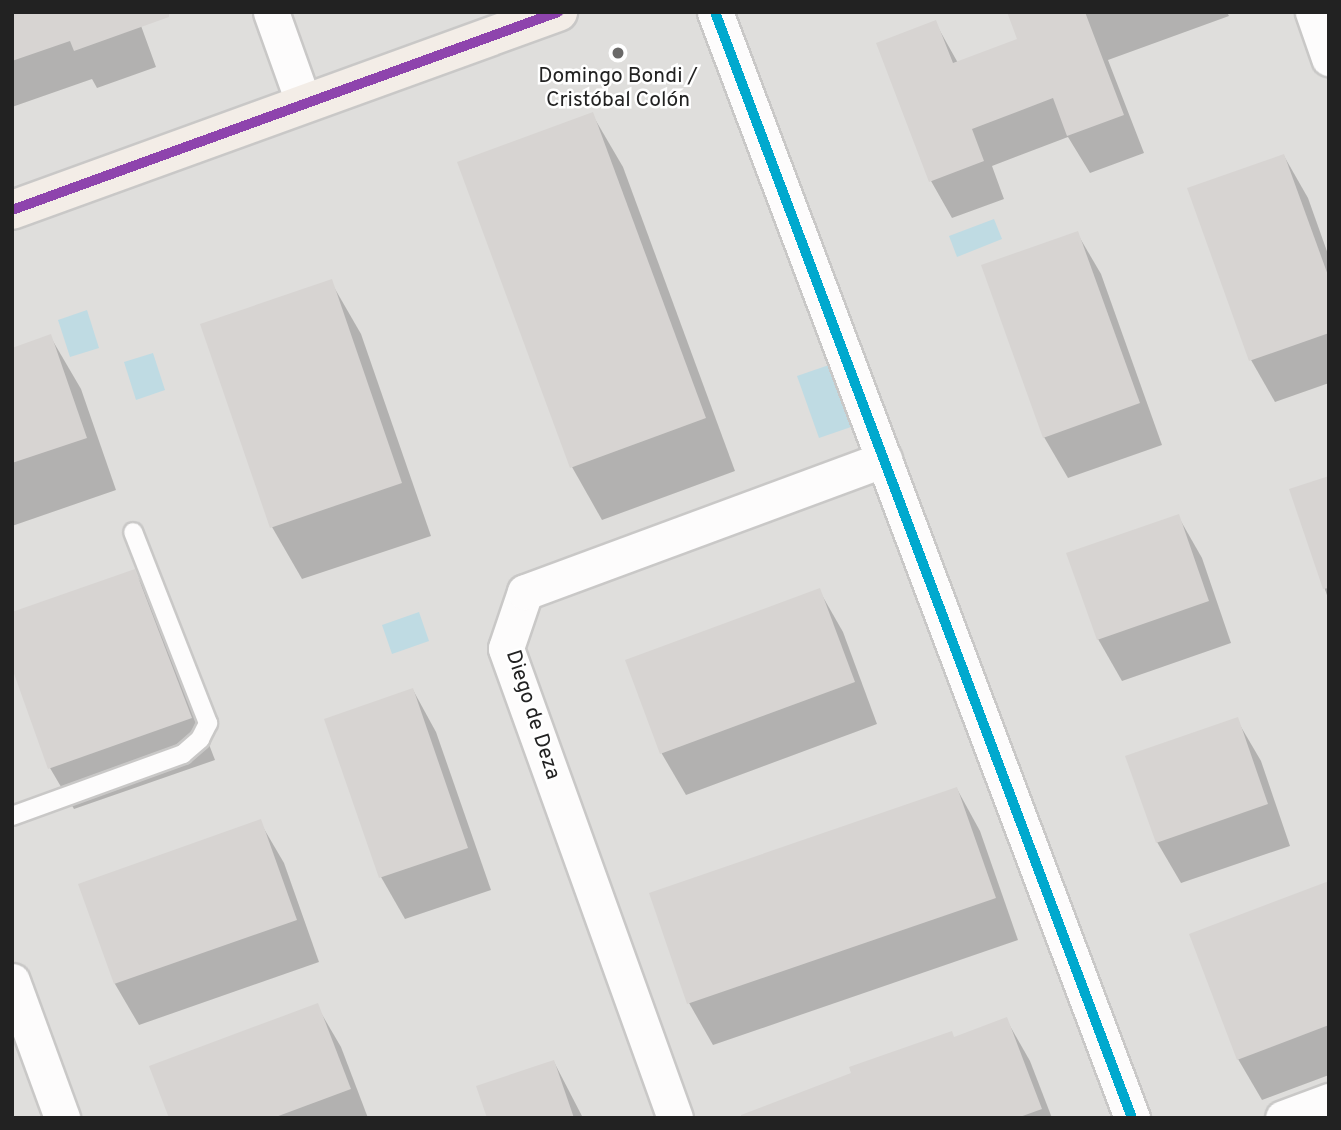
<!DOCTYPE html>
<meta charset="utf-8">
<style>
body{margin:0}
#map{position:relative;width:1341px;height:1130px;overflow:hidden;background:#f0eeeb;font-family:Overpass,sans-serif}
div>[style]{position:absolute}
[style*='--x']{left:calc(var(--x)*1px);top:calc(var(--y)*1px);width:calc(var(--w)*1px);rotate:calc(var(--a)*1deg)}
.residential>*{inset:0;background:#dfdedc}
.water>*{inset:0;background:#bfdbe3}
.shadow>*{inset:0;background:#0003}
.building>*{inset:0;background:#d7d4d2}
.roads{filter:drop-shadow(2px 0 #c9c8c7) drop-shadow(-2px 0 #c9c8c7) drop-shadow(0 2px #c9c8c7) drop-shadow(0 -2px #c9c8c7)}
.service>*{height:18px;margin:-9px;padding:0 9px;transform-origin:9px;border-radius:9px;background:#fdfcfc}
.minor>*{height:35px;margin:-17.5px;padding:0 17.5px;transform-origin:17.5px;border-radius:17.5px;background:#fdfcfc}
.primary>*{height:38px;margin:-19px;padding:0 19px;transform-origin:19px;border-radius:19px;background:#f3ede7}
.bus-1>*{height:10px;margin:-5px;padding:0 5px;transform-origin:5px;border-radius:5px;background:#00a9ce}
.bus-2>*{height:10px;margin:-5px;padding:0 5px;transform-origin:5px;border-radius:5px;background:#8e44ad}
.dots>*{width:19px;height:19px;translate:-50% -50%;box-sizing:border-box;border:4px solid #fff;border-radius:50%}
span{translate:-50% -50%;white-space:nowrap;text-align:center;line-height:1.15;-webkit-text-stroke:5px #fff;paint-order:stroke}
.poi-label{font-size:21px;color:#222}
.street-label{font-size:21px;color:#222}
.frame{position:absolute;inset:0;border:14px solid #222;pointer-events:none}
</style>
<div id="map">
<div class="residential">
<div style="clip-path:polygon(12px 12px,1329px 12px,1329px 1118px,12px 1118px)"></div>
</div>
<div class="water">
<div style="clip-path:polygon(994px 219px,1002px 239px,957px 257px,949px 236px)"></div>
<div style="clip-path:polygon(87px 310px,99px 348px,70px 357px,58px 320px)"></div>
<div style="clip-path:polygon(153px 353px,165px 390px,136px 400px,124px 362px)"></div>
<div style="clip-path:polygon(829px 365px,851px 427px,819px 438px,797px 376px)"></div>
<div style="clip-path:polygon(419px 612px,429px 641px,392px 654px,382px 625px)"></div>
</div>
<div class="shadow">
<div style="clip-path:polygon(12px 12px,136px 12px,156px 67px,97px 88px,92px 79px,12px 107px)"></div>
<div style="clip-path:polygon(1009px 12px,1227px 12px,1229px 16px,1108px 60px,1144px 153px,1090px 173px,1068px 137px,992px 166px,1004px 199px,952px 218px,931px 181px,935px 22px,958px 63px,1019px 40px)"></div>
<div style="clip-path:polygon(592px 114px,623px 167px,735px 471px,602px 520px,572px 467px)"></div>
<div style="clip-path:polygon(1284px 156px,1308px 198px,1329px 257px,1329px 383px,1275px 402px,1251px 360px)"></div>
<div style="clip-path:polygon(1077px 233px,1101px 274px,1162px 445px,1068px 478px,1044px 437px)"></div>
<div style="clip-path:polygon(331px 282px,361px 334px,431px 536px,302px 579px,272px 527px)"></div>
<div style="clip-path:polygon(50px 336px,81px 389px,116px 490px,12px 526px,12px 349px)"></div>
<div style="clip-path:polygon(1329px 477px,1329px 601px,1291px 490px)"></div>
<div style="clip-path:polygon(1178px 516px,1202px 558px,1231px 643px,1122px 681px,1098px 639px)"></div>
<div style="clip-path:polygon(134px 571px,158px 612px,215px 760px,74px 809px,50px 768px)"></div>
<div style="clip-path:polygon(819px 590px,843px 632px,877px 724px,686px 795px,662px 754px,627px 661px)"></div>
<div style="clip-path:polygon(413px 690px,436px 732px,491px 890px,405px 919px,381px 877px,327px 720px)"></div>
<div style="clip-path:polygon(1237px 720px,1261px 761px,1290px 846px,1181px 883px,1157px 842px)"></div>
<div style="clip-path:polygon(957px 789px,980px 831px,1018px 940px,713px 1045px,689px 1003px)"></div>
<div style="clip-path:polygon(260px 822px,284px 863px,319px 962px,139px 1025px,115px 984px,80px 885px)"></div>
<div style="clip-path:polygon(1329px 891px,1329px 1075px,1262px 1100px,1238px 1059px)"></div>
<div style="clip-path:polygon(317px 1006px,341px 1047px,368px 1118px,171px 1118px)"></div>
<div style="clip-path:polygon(1006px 1019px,1030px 1061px,1052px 1118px,791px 1118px,954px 1039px)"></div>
<div style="clip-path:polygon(554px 1062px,583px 1118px,488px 1118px)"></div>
</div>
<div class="building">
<div style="clip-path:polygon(12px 12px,169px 12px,169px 17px,74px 51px,70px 41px,12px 61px)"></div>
<div style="clip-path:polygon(1007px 12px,1085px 12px,1124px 115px,1067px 136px,1053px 98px,972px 129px,984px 161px,929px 182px,876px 43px,936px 20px,953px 63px,1017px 39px)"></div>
<div style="clip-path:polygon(593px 112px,706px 418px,570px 468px,457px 162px)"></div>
<div style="clip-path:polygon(1284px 154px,1329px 278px,1329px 333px,1249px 361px,1187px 188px)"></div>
<div style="clip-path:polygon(1078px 231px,1140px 403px,1043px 438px,981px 265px)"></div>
<div style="clip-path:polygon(332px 279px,402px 483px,270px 528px,200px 324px)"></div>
<div style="clip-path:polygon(51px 334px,87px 438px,12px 463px,12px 348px)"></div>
<div style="clip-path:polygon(1329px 476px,1329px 588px,1323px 589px,1289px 489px)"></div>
<div style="clip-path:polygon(1179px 514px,1209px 601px,1097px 640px,1066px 553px)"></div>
<div style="clip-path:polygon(135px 569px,192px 718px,48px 769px,12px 668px,12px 612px)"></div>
<div style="clip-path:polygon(820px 588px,855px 682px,660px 754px,625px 660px)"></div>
<div style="clip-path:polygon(413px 688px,468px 848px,379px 878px,324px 719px)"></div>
<div style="clip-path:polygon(1238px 717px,1268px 804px,1156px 843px,1125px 756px)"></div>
<div style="clip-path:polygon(957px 787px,996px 898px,687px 1004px,649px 893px)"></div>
<div style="clip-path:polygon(261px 819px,297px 920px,114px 984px,78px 884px)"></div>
<div style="clip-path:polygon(1329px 881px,1329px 1025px,1237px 1060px,1189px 934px)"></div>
<div style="clip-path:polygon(318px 1003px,351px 1089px,273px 1118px,169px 1118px,149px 1066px)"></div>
<div style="clip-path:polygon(1007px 1017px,1042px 1109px,1017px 1118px,741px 1118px,741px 1115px,851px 1073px,849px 1067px,952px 1031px,954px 1037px)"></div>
<div style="clip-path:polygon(554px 1060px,574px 1118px,487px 1118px,476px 1086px)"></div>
</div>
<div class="roads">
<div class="service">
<div style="--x:12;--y:816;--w:182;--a:-19.9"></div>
<div style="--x:183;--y:754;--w:23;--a:-41"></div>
<div style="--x:200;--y:739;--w:18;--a:-63"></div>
<div style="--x:208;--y:723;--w:205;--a:-111.4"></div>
</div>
<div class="minor">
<div style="--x:271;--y:12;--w:98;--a:70.3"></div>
<div style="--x:715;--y:12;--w:1182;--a:69.34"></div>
<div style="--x:1313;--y:12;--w:49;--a:70.8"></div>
<div style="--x:12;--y:981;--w:146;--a:69.9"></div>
<div style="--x:675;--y:1118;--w:499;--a:-109.8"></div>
<div style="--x:506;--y:648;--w:59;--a:-71.3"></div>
<div style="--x:525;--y:592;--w:383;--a:-20.3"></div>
<div style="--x:1283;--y:1118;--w:49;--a:-20.3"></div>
</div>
<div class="primary">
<div style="--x:12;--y:210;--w:581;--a:-19.93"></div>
</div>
</div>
<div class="bus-1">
<div style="--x:715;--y:12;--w:1182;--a:69.34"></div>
</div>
<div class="bus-2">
<div style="--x:12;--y:210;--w:581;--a:-19.93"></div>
</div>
<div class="dots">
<div style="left:618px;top:53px;background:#6a6968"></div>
</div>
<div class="poi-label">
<span style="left:618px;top:89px">Domingo Bondi /<br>Cristóbal Colón</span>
</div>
<div class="street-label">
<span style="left:532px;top:715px;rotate:72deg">Diego de Deza</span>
</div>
<div class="frame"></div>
</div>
